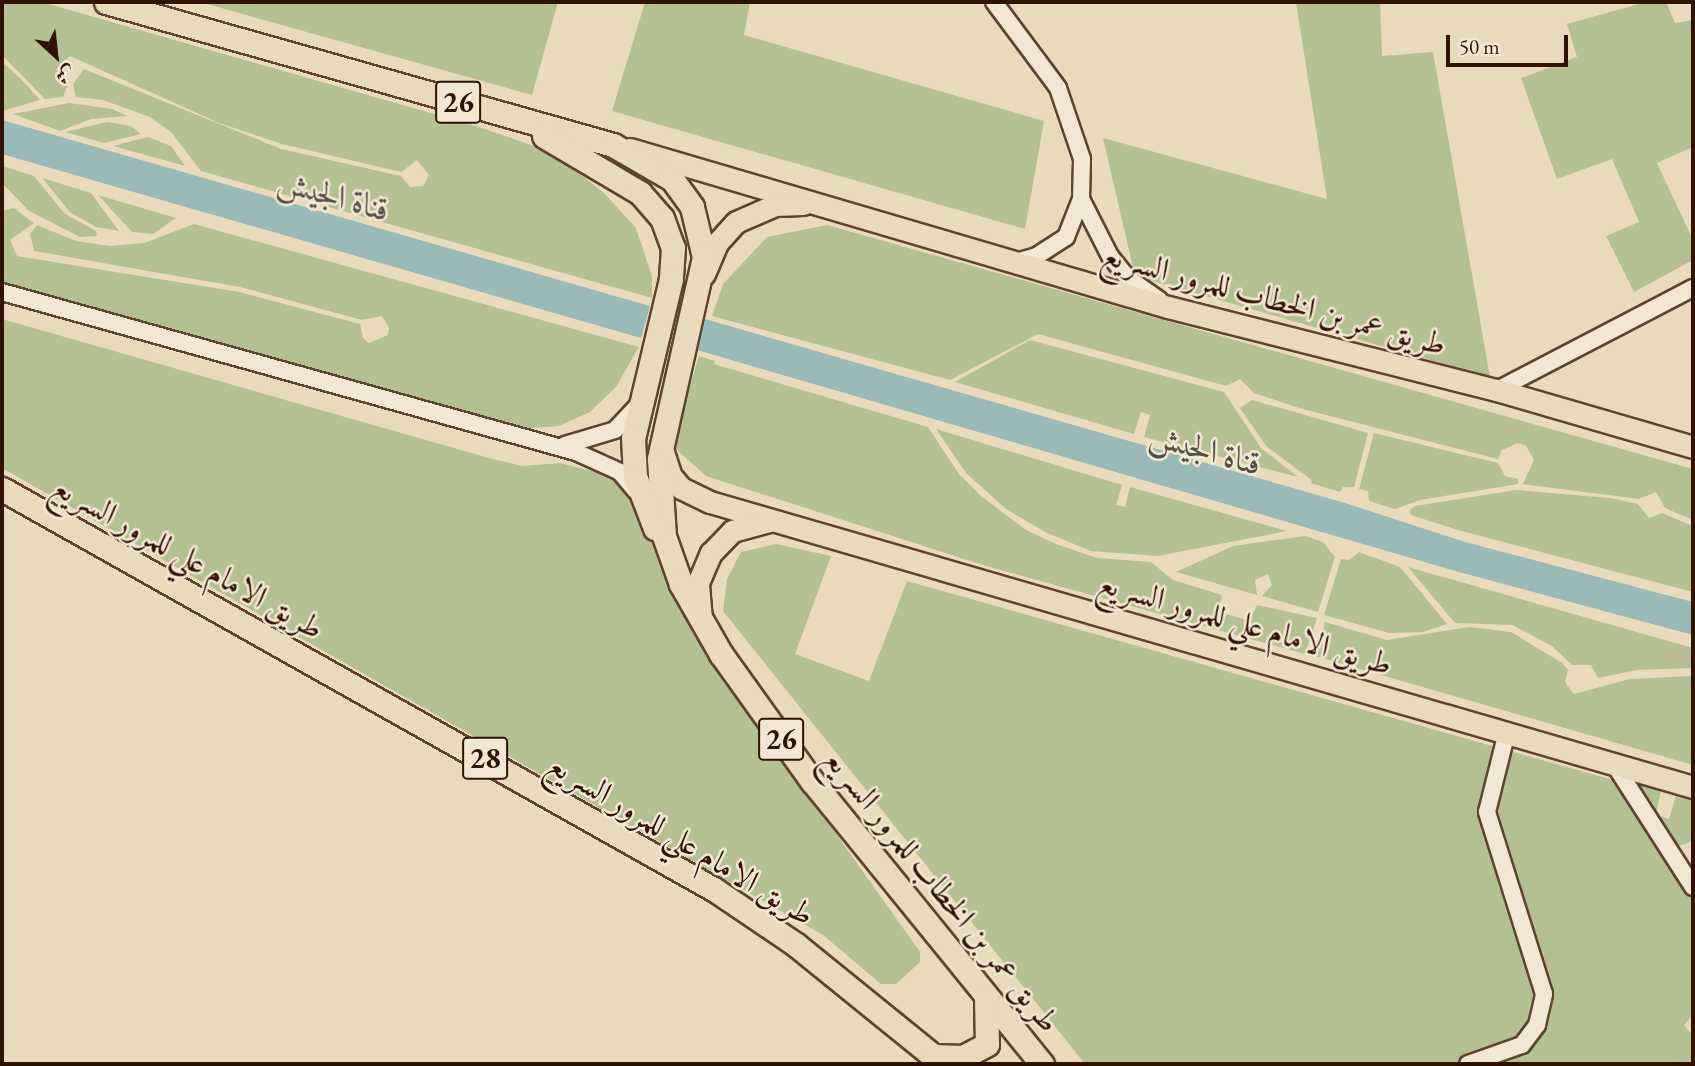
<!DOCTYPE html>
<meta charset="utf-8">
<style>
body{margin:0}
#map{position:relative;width:1695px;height:1066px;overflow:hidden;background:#e9dabb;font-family:"EB Garamond",Amiri,serif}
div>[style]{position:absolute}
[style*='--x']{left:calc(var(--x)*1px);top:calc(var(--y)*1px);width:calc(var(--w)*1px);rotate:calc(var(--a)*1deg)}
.green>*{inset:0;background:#b4c092}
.water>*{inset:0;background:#99bab6}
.roads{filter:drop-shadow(2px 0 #5e4430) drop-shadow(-2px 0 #5e4430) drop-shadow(0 2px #5e4430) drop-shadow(0 -2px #5e4430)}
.minor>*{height:16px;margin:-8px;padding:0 8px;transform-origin:8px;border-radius:8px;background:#f1e7d3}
.major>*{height:21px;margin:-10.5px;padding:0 10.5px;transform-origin:10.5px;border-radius:10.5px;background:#e9dabb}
.highway>*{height:23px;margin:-11.5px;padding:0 11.5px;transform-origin:11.5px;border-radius:11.5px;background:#e9dabb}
span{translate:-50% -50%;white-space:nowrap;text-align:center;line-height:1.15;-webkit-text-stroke:5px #f1e7d3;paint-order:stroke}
.shield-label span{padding:2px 5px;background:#f1e7d3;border:2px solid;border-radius:5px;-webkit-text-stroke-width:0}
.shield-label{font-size:30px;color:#2f1202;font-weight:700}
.street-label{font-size:32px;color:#2f1202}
.water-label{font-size:33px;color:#544d41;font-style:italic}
.frame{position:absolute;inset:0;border:4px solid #2f1202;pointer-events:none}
.north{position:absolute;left:21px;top:21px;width:70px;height:70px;-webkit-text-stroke:5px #f1e7d3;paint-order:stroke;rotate:153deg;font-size:19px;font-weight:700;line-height:28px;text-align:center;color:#2f1202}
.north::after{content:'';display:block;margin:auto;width:24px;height:32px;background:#2f1202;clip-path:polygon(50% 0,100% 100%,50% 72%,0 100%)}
.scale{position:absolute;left:1446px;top:35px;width:122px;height:32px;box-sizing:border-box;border:4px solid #2f1202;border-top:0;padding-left:9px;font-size:21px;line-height:24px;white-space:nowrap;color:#2f1202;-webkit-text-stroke:5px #f1e7d3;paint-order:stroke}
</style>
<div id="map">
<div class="green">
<div style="clip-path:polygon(2px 2px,42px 2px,476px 126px,554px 153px,604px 193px,636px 228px,652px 276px,652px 298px,201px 171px,171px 132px,150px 117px,103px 100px,76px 97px,73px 84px,84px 69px,281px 149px,401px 176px,410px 187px,423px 186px,429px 175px,417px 160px,401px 172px,282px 144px,219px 123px,70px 56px,56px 69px,68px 84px,63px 97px,45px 99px,2px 55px)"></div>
<div style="clip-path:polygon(200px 2px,558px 2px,532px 95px)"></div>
<div style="clip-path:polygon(645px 2px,750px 2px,744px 35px,1044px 121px,1025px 229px,612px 111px)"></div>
<div style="clip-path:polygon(1296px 2px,1380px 2px,1382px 56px,1433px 52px,1490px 377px,1135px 276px,1103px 138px,1327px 199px)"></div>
<div style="clip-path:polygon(1646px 2px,1666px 2px,1675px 23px,1693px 20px,1693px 147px,1657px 163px,1693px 240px,1693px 260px,1634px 292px,1606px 236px,1639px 222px,1612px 159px,1557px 179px,1521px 78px,1577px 57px,1567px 24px)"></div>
<div style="clip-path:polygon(2px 62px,20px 78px,40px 100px,2px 111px)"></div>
<div style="clip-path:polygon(69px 103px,112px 109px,128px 116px,91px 119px,60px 131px,13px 114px)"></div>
<div style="clip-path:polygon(107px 122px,131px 126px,141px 134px,104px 143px,65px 132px)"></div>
<div style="clip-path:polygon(148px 137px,171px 146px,185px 166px,113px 146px)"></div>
<div style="clip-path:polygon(2px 166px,34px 176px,65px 214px,96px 231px,97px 236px,80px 237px,29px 211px,2px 183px)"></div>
<div style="clip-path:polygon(42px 178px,91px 193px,119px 231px,96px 227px,70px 212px)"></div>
<div style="clip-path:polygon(98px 195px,176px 218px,153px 234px,132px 232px)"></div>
<div style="clip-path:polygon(14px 208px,34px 223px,10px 240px,17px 256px,239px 292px,360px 324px,363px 338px,369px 343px,388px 335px,389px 328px,382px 316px,362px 320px,240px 287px,34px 251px,30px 234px,37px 225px,76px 241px,110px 246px,144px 243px,194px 224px,639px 347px,616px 387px,590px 412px,559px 426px,520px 429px,2px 284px,2px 211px)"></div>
<div style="clip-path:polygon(827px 225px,1693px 469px,1693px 520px,1665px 508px,1656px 492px,1639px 499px,1523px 484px,1534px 460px,1526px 446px,1518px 443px,1502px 450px,1498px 459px,1299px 408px,1254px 393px,1240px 379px,1226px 386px,1038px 334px,950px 380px,712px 316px,723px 284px,767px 237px)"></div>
<div style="clip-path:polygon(2px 319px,489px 458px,522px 466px,560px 463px,622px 479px,643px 515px,695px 635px,920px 952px,920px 962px,896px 984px,881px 984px,823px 935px,2px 468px)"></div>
<div style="clip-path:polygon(1030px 340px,1224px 392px,1261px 448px,1298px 477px,1144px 437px,1150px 415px,1141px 412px,1134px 434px,955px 382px)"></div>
<div style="clip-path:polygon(699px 356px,715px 361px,714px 364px,928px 427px,959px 474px,981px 496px,1026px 530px,1056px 544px,1097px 558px,1151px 562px,1173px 580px,1222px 595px,1219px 612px,1250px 621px,1257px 605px,1317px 618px,1305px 654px,986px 566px,706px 476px,676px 449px,678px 425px)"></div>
<div style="clip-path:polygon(1252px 400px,1368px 433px,1354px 487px,1343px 487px,1340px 492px,1311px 483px,1312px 480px,1267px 447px,1240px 408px)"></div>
<div style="clip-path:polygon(936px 429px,1122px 485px,1116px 505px,1125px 507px,1130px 487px,1287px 531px,1158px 556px,1091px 551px,1045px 532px,1006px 509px,966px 473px)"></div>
<div style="clip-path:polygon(1374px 433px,1498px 463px,1505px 476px,1518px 479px,1518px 484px,1420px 500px,1395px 509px,1369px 501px,1368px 491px,1359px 489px)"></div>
<div style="clip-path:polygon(1516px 490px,1610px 498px,1638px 504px,1649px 518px,1662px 513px,1693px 526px,1693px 592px,1458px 530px,1411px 515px,1410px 510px,1415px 506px)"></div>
<div style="clip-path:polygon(1305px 536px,1323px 542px,1335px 557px,1318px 612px,1262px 596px,1272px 585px,1268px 574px,1255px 580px,1257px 595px,1176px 572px,1233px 546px)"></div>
<div style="clip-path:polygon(776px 544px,831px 556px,795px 654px,869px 681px,907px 581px,1620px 782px,1693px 900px,1693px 1015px,1684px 1025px,1693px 1036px,1693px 1064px,1085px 1064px,723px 611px,727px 579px,741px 552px)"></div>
<div style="clip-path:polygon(1359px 552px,1400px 567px,1447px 624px,1423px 632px,1389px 633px,1324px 615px,1341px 559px,1349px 560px)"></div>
<div style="clip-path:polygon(1408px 567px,1693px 648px,1693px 668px,1637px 670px,1598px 678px,1591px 665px,1572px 665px,1552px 646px,1512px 625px,1455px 623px)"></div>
<div style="clip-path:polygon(1325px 622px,1387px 640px,1469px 627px,1511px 632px,1562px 663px,1568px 670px,1565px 682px,1574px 694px,1630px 679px,1693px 676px,1693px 765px,1315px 656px)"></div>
<div style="clip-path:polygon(1628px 781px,1661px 790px,1656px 815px,1669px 819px,1676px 795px,1693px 800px,1693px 841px,1673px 848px)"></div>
</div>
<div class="water">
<div style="clip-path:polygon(2px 120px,650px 306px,641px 338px,2px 154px)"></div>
<div style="clip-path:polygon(705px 319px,1345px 503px,1465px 542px,1693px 602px,1693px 635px,1459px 572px,697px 350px)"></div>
</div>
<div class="roads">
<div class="minor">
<div style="--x:994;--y:2;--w:107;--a:53.3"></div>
<div style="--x:1058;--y:88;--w:75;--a:71.3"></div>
<div style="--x:1082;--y:159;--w:40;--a:91.4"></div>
<div style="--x:1081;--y:199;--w:41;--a:111.5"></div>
<div style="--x:1066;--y:237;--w:35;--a:147"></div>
<div style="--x:1037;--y:256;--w:22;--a:164"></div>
<div style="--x:1081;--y:199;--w:64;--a:63"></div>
<div style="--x:1110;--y:256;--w:28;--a:51"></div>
<div style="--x:1128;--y:278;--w:38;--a:35"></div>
<div style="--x:2;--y:292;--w:596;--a:15.58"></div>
<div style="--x:576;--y:452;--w:48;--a:24.4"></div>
<div style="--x:620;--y:472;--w:25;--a:50"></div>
<div style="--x:1497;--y:390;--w:221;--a:-27.5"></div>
<div style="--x:565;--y:445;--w:52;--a:-16.7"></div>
<div style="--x:615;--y:430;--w:33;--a:-47"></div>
<div style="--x:1614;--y:764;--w:146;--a:57.3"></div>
<div style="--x:1468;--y:1064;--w:57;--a:-19.4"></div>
<div style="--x:1522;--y:1045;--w:25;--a:-53"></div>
<div style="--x:1537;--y:1025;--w:32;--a:-77"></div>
<div style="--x:1544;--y:994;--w:191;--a:-107.4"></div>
<div style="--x:1487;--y:812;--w:82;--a:-76"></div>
</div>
<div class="major">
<div style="--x:630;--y:149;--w:561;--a:16.37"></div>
<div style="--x:1168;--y:307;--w:339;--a:14.2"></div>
<div style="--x:1497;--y:390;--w:204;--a:16.2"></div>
<div style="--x:704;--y:274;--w:34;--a:-67"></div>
<div style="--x:717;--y:243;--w:28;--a:-48"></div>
<div style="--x:736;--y:222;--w:43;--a:-23.6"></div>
<div style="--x:775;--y:205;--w:28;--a:-2"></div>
<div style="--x:663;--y:452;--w:25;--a:72"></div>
<div style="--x:671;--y:476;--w:16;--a:50"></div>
<div style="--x:681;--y:488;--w:32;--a:26"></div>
<div style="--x:710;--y:502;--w:1023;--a:16.17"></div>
<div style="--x:701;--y:619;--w:36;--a:-95"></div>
<div style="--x:698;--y:583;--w:33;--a:-67"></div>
<div style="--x:711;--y:553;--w:30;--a:-46"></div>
<div style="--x:732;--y:531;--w:39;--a:-15"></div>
</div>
<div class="highway">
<div style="--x:106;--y:2;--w:527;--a:15.75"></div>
<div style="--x:613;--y:145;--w:68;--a:30"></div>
<div style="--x:672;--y:179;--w:34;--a:54"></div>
<div style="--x:692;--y:207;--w:51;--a:76.5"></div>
<div style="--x:704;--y:257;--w:207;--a:102.6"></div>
<div style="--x:659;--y:459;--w:77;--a:86.3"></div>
<div style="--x:664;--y:536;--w:51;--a:70.5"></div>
<div style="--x:681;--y:584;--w:81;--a:60.3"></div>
<div style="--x:721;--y:654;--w:156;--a:54.4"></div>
<div style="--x:812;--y:781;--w:365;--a:50.9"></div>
<div style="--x:544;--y:136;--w:112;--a:30.7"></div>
<div style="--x:640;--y:193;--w:33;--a:49"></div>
<div style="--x:662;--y:218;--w:32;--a:70"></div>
<div style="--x:673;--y:248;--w:31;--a:94"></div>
<div style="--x:671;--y:279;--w:163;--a:103.4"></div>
<div style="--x:633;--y:438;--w:38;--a:87"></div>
<div style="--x:635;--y:476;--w:56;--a:69"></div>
<div style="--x:2;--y:489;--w:818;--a:29.35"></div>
<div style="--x:715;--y:890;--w:97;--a:34"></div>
<div style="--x:795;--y:944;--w:191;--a:39"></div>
<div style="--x:934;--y:1056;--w:29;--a:2"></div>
<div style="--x:963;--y:1057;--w:27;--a:-28"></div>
<div style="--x:987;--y:1044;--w:44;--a:-91.3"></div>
</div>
</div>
<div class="shield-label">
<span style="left:458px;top:102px">26</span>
<span style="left:781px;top:739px">26</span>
<span style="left:485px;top:758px">28</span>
</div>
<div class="street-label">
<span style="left:1274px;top:299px;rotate:15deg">طريق عمر بن الخطاب للمرور السريع</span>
<span style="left:188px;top:557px;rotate:29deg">طريق الامام علي للمرور السريع</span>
<span style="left:1245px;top:623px;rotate:16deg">طريق الامام علي للمرور السريع</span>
<span style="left:681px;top:839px;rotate:31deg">طريق الامام علي للمرور السريع</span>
<span style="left:942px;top:890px;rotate:51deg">طريق عمر بن الخطاب للمرور السريع</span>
</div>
<div class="water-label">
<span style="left:334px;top:195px;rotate:16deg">قناة الجيش</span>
<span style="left:1206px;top:449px;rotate:16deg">قناة الجيش</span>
</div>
<div class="frame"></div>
<div class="north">ش</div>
<div class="scale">50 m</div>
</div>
